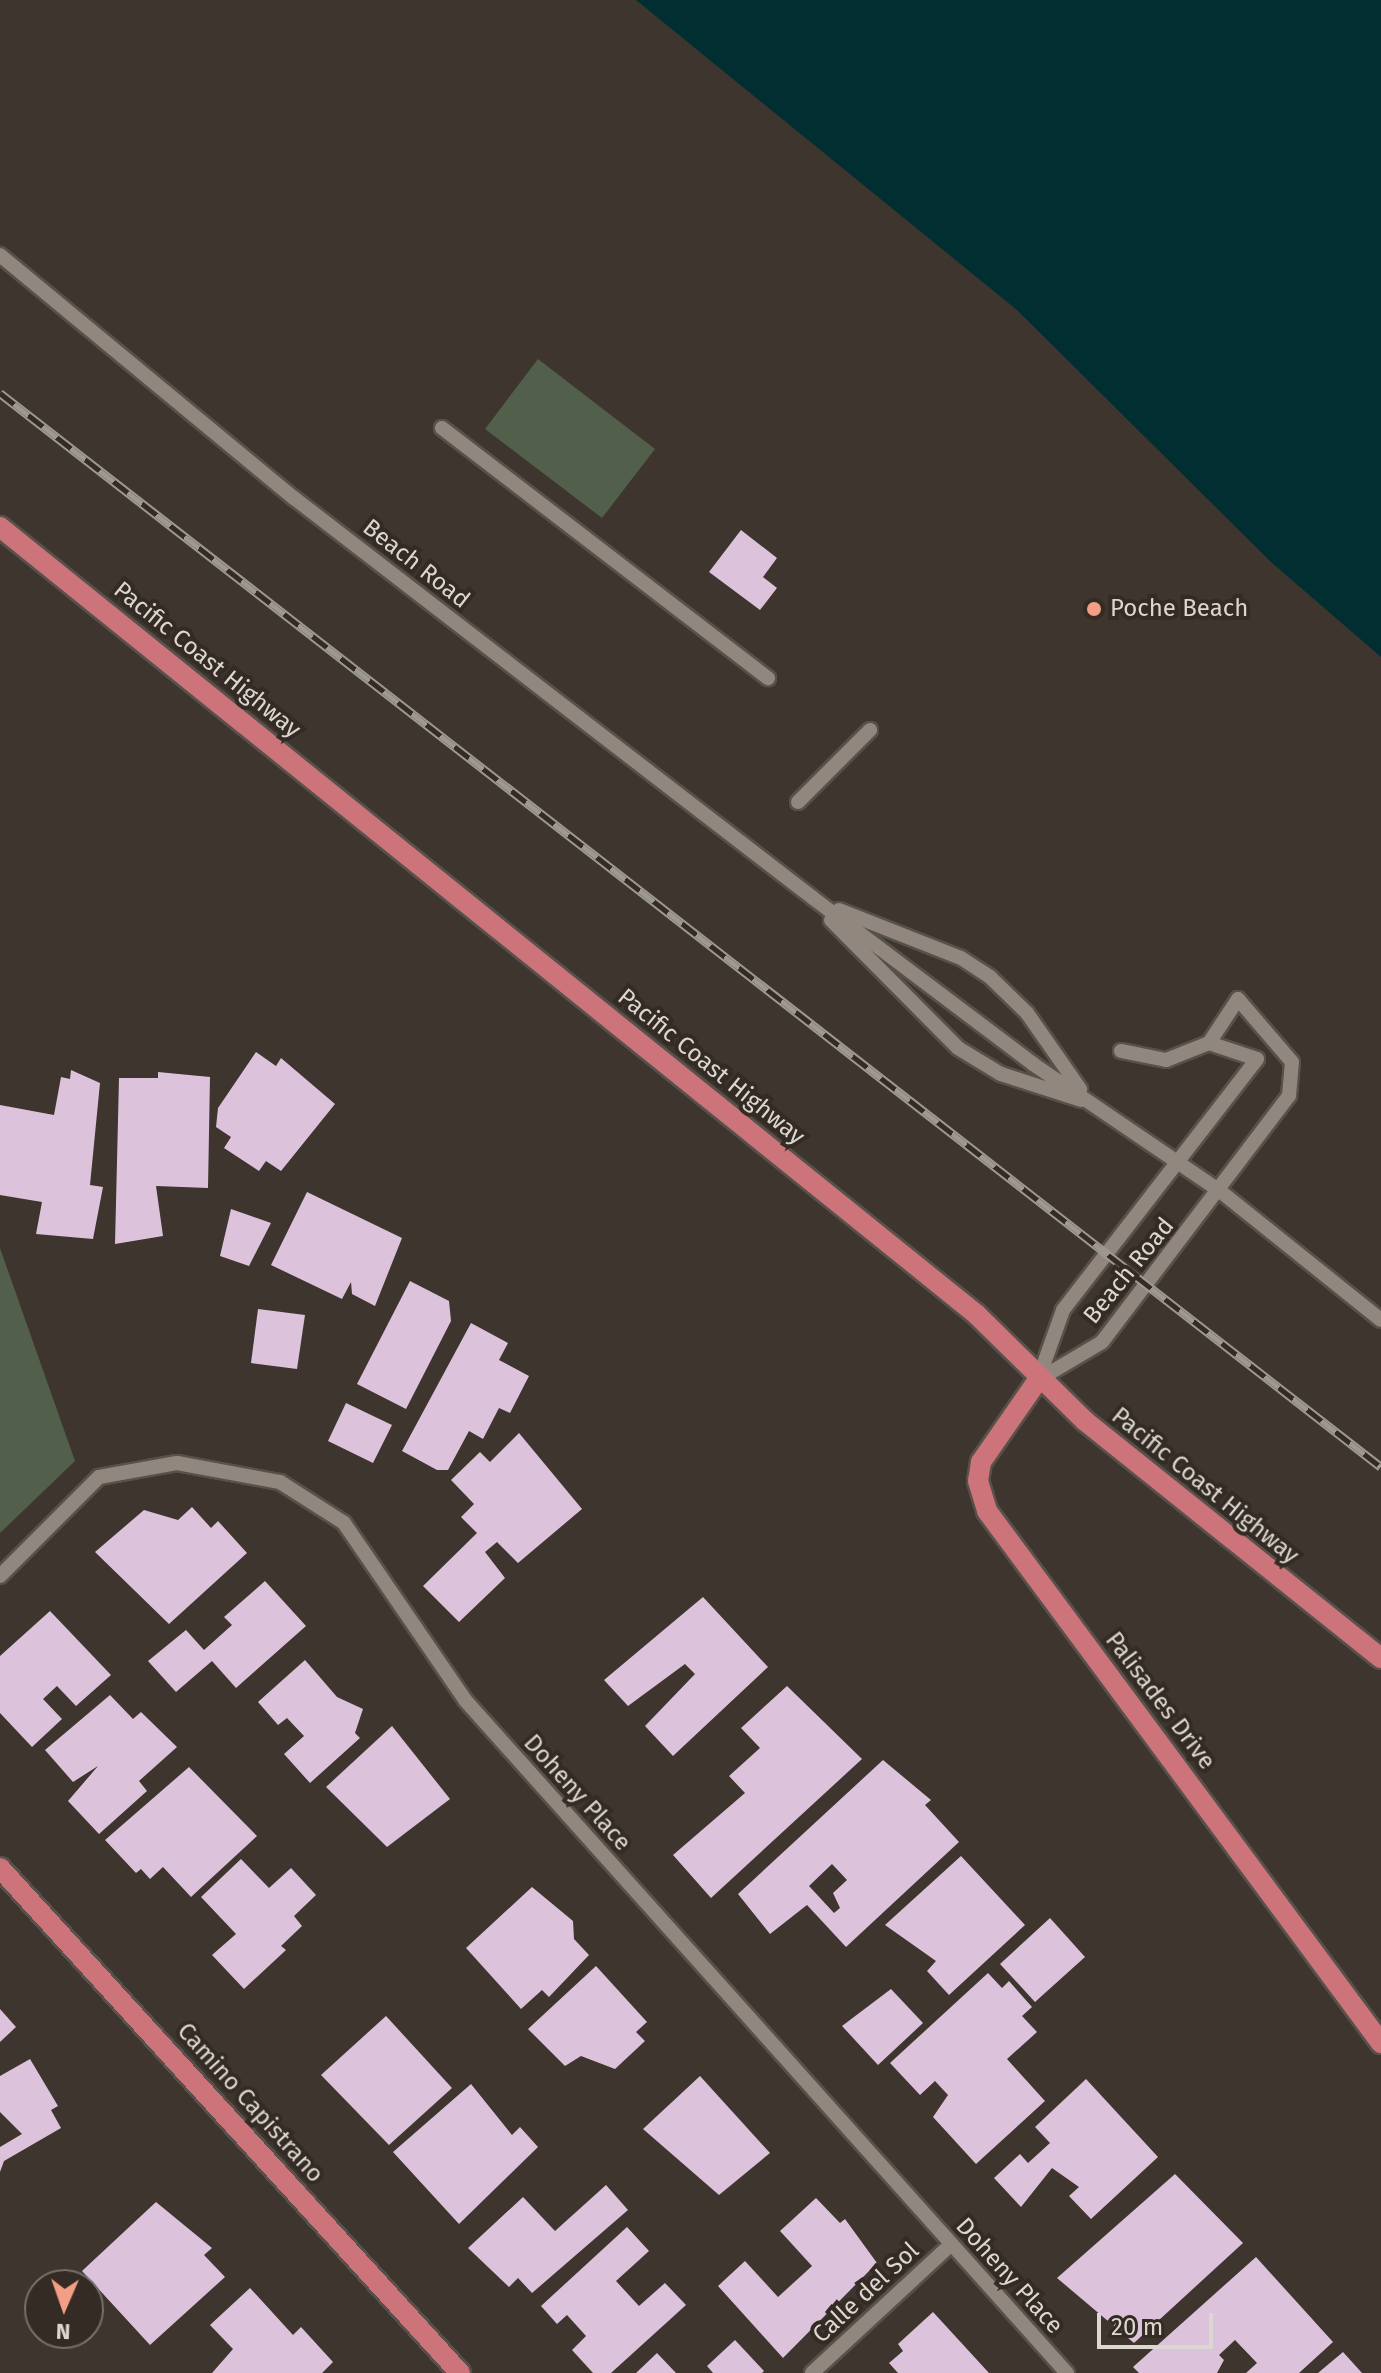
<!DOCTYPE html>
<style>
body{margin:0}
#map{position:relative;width:1381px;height:2373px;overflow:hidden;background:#3d352e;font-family:"Fira Sans",sans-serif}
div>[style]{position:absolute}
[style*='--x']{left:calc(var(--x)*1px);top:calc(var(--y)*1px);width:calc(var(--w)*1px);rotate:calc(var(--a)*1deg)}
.green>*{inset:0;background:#525f4a}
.water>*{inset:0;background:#012e31}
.building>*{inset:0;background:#ddc2dc}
.roads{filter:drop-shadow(2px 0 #58514b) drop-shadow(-2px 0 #58514b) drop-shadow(0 2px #58514b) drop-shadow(0 -2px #58514b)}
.minor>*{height:14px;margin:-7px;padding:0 7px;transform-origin:7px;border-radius:7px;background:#91877f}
.major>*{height:20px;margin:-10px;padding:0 10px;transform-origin:10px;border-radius:10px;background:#cd747a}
.rail>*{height:9px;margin-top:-4.5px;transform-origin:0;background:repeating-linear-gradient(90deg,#332b24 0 18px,#9e9892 0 36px);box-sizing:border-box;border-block:2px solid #9e9892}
.dots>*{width:22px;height:22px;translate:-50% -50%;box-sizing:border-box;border:4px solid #332b24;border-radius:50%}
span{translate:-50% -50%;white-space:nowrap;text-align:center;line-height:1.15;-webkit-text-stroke:8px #332b24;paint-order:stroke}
.street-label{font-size:24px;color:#dcd7d2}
.poi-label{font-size:24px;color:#dcd7d2}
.left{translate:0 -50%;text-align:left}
.north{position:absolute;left:24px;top:2269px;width:80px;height:80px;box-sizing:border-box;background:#332b24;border:2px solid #77706a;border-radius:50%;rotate:182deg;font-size:22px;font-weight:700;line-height:32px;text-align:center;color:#dcd7d2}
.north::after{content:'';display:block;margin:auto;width:28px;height:36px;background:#f39f85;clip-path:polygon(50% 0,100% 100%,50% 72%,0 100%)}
.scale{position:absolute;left:1097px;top:2313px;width:116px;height:36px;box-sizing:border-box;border:4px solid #dcd7d2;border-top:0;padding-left:10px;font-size:24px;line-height:28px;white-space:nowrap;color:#dcd7d2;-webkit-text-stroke:6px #332b24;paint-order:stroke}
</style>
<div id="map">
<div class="green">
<div style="clip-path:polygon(538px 359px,655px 449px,602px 518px,485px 429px)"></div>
<div style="clip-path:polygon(0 1248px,75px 1461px,0 1533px)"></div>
</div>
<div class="water">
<div style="clip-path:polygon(636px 0,1381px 0,1381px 657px,1271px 562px,1017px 310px)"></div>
</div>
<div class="building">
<div style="clip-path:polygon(741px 530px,777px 558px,763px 577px,777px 588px,760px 610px,709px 572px)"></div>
<div style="clip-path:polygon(256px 1052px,276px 1066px,281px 1058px,335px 1104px,281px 1171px,266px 1161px,259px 1171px,224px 1148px,231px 1137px,216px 1127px,218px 1108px)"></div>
<div style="clip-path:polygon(71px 1070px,100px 1083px,90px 1185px,103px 1187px,93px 1239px,36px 1234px,42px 1202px,0 1195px,0 1105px,54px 1115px,61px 1077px,70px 1079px)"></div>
<div style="clip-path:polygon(158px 1072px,210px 1077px,208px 1188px,156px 1186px,163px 1236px,115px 1244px,119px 1078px,158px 1078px)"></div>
<div style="clip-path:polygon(307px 1192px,402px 1238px,375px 1306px,352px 1294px,351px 1282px,342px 1299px,271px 1265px)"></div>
<div style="clip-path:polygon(231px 1209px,271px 1223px,249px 1266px,220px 1256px)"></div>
<div style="clip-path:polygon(410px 1281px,449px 1301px,451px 1321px,406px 1409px,357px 1384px)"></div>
<div style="clip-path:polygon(258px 1309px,305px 1315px,297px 1369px,251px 1363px)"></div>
<div style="clip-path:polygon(471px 1323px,508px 1343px,499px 1360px,529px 1376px,510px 1413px,499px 1408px,483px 1439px,469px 1431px,448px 1470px,437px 1470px,402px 1451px)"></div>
<div style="clip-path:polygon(346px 1403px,392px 1425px,373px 1463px,328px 1441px)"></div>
<div style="clip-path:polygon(519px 1433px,582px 1509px,518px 1563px,497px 1542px,485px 1552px,505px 1578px,459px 1622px,423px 1586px,477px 1533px,461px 1517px,474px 1504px,451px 1480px,480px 1452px,490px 1462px)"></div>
<div style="clip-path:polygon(192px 1507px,211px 1528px,218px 1521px,247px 1553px,169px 1624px,95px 1552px,144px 1510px,178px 1520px)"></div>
<div style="clip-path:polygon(265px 1581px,306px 1626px,236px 1688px,212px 1661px,176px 1692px,148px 1661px,186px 1630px,204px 1650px,232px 1625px,224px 1617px)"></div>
<div style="clip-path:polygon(703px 1597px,768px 1667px,673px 1756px,645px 1726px,695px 1674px,685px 1664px,628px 1706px,604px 1680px)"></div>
<div style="clip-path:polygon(50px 1611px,111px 1675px,76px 1706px,57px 1686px,43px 1699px,62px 1719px,32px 1747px,0 1713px,0 1656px)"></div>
<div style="clip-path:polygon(305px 1660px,337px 1697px,363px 1709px,355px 1733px,360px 1738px,310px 1783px,284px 1754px,304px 1736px,287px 1718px,278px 1725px,258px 1702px)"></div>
<div style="clip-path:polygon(787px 1686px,862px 1759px,711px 1898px,673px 1855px,745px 1793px,729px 1776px,760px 1748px,741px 1728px)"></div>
<div style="clip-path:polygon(110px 1695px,133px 1719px,141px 1712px,177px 1747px,139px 1781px,147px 1791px,99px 1834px,68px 1801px,98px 1766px,73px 1782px,45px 1750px)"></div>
<div style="clip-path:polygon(392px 1726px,450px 1799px,387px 1847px,326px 1787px)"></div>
<div style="clip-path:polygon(evenodd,883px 1760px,931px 1800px,925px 1805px,959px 1842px,846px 1947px,807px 1905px,770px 1934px,738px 1894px,883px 1760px,832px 1864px,847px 1880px,833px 1893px,840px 1908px,834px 1913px,809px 1886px,832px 1864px)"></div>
<div style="clip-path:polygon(189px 1767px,257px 1836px,191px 1897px,163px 1867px,150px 1879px,141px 1869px,136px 1873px,105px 1840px)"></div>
<div style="clip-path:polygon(961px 1856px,1025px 1925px,949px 1995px,927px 1971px,936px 1961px,885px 1925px)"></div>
<div style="clip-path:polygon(241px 1859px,269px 1888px,291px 1868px,316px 1895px,294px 1916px,302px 1926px,281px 1946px,286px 1950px,244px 1989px,212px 1955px,236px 1934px,201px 1897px)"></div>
<div style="clip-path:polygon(532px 1887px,573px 1921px,574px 1939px,589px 1955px,549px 1997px,542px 1990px,521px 2009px,466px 1948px)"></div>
<div style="clip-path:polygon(1050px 1918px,1085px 1957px,1035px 2002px,1000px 1964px)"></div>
<div style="clip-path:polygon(596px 1966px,647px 2022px,636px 2032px,645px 2041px,615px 2069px,581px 2056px,565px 2066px,528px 2029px)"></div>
<div style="clip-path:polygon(988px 1973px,1002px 1988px,1009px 1981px,1032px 2007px,1022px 2016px,1037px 2032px,1007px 2059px,1045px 2101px,976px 2164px,933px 2117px,948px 2095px,935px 2081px,920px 2095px,890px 2063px)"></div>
<div style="clip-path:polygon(891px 1989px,923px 2023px,878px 2065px,842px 2026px)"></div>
<div style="clip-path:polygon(0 2009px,16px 2027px,0 2042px)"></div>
<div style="clip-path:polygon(386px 2016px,452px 2088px,389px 2145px,321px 2075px)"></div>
<div style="clip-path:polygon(30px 2059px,58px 2106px,51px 2110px,61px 2128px,4px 2161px,0 2172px,0 2147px,22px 2134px,0 2112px,0 2076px)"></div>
<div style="clip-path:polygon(700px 2076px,770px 2153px,719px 2195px,643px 2129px)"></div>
<div style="clip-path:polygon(1086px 2079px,1158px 2157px,1091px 2219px,1069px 2196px,1079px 2187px,1052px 2168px,1021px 2207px,994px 2178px,1020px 2154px,1028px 2163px,1050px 2143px,1035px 2127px)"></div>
<div style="clip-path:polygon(471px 2084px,512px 2135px,520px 2127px,538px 2147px,459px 2224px,393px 2152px)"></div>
<div style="clip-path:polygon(1175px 2174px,1243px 2243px,1134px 2343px,1057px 2278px)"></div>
<div style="clip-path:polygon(606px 2185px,628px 2210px,532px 2293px,518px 2278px,509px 2287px,468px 2248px,523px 2197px,555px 2231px)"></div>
<div style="clip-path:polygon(816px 2198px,840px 2223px,845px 2219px,877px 2263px,783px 2358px,718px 2286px,745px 2261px,778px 2297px,812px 2266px,780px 2231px)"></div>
<div style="clip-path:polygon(156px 2202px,212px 2248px,204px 2255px,225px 2277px,150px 2345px,82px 2271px)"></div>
<div style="clip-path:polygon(627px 2227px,649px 2251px,616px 2281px,639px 2306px,665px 2283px,686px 2305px,611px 2373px,593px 2373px,572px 2350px,586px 2336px,567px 2315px,557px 2324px,541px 2306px)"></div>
<div style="clip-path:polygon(1256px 2257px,1333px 2342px,1299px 2373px,1246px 2373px,1257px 2363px,1235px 2340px,1219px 2355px,1224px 2360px,1217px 2373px,1139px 2373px,1133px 2367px)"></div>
<div style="clip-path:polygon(250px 2288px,293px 2335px,301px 2327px,333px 2362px,322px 2373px,212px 2373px,233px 2349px,210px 2325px)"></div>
<div style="clip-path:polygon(933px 2312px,989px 2373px,898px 2373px,889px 2363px,903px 2351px,898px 2344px)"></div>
<div style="clip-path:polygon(735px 2340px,764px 2371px,762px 2373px,713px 2373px,707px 2366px)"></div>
<div style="clip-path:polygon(1343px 2352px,1362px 2373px,1318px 2373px)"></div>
<div style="clip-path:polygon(657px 2353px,676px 2373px,636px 2373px)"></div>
</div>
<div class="roads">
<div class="minor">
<div style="--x:0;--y:255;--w:381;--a:39.6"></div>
<div style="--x:294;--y:498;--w:655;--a:37.62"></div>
<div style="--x:813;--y:898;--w:276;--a:37"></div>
<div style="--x:1033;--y:1064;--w:226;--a:34.2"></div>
<div style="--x:1220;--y:1191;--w:206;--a:38.7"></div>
<div style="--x:442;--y:428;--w:411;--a:37.5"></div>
<div style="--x:798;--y:802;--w:102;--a:-45"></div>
<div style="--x:839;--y:910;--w:131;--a:21.5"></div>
<div style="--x:961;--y:958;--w:35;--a:33"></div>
<div style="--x:990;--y:977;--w:52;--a:44.2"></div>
<div style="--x:1027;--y:1013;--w:93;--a:55.1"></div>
<div style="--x:831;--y:920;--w:180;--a:45.2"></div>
<div style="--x:958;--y:1048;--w:50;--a:31.2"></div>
<div style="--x:1001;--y:1074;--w:84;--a:18"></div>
<div style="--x:1038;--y:1380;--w:74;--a:-30.7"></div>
<div style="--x:1102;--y:1342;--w:309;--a:-52.8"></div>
<div style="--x:1289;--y:1096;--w:34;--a:-85"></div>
<div style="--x:1292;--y:1062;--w:83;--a:-130.6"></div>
<div style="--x:1238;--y:999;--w:53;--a:123.4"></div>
<div style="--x:1038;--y:1380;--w:74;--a:-70.3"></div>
<div style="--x:1063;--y:1310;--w:317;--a:-52.3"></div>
<div style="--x:1257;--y:1059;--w:51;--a:-161.6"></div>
<div style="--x:1209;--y:1043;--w:46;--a:158.4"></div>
<div style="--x:1166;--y:1060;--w:46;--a:-168.7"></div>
<div style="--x:0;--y:1576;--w:140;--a:-45"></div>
<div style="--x:99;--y:1477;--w:79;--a:-10.2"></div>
<div style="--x:177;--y:1463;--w:105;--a:10.5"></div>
<div style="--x:280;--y:1482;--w:76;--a:32.6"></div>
<div style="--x:344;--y:1523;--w:214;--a:55.6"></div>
<div style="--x:465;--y:1700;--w:903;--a:48.19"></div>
<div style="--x:812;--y:2373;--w:188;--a:-42.8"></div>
</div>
<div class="major">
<div style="--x:0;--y:527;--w:1254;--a:38.88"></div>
<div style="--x:976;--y:1314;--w:153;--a:44.5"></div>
<div style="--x:1085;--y:1421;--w:379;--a:38.7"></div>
<div style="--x:1038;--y:1380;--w:100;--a:124.8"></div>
<div style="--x:981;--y:1462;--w:19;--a:99"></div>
<div style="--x:978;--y:1481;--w:31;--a:73"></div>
<div style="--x:987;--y:1511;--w:662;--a:53.48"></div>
<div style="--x:0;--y:1868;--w:683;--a:47.67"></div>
</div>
</div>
<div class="rail">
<div style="--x:0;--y:393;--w:1749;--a:37.87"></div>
</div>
<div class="dots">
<div style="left:1094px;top:609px;background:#f39f85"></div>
</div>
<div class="street-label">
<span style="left:416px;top:564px;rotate:38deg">Beach Road</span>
<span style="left:207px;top:660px;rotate:39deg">Pacific Coast Highway</span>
<span style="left:711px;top:1067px;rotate:39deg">Pacific Coast Highway</span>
<span style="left:1129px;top:1271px;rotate:-51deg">Beach Road</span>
<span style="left:1205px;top:1486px;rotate:39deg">Pacific Coast Highway</span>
<span style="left:1160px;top:1701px;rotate:53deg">Palisades Drive</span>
<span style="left:577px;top:1793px;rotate:48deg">Doheny Place</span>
<span style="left:250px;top:2103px;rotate:48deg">Camino Capistrano</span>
<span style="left:1009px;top:2276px;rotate:48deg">Doheny Place</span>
<span style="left:866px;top:2293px;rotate:-43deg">Calle del Sol</span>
</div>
<div class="poi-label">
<span class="left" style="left:1110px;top:609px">Poche Beach</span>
</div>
<div class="north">N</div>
<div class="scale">20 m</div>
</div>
